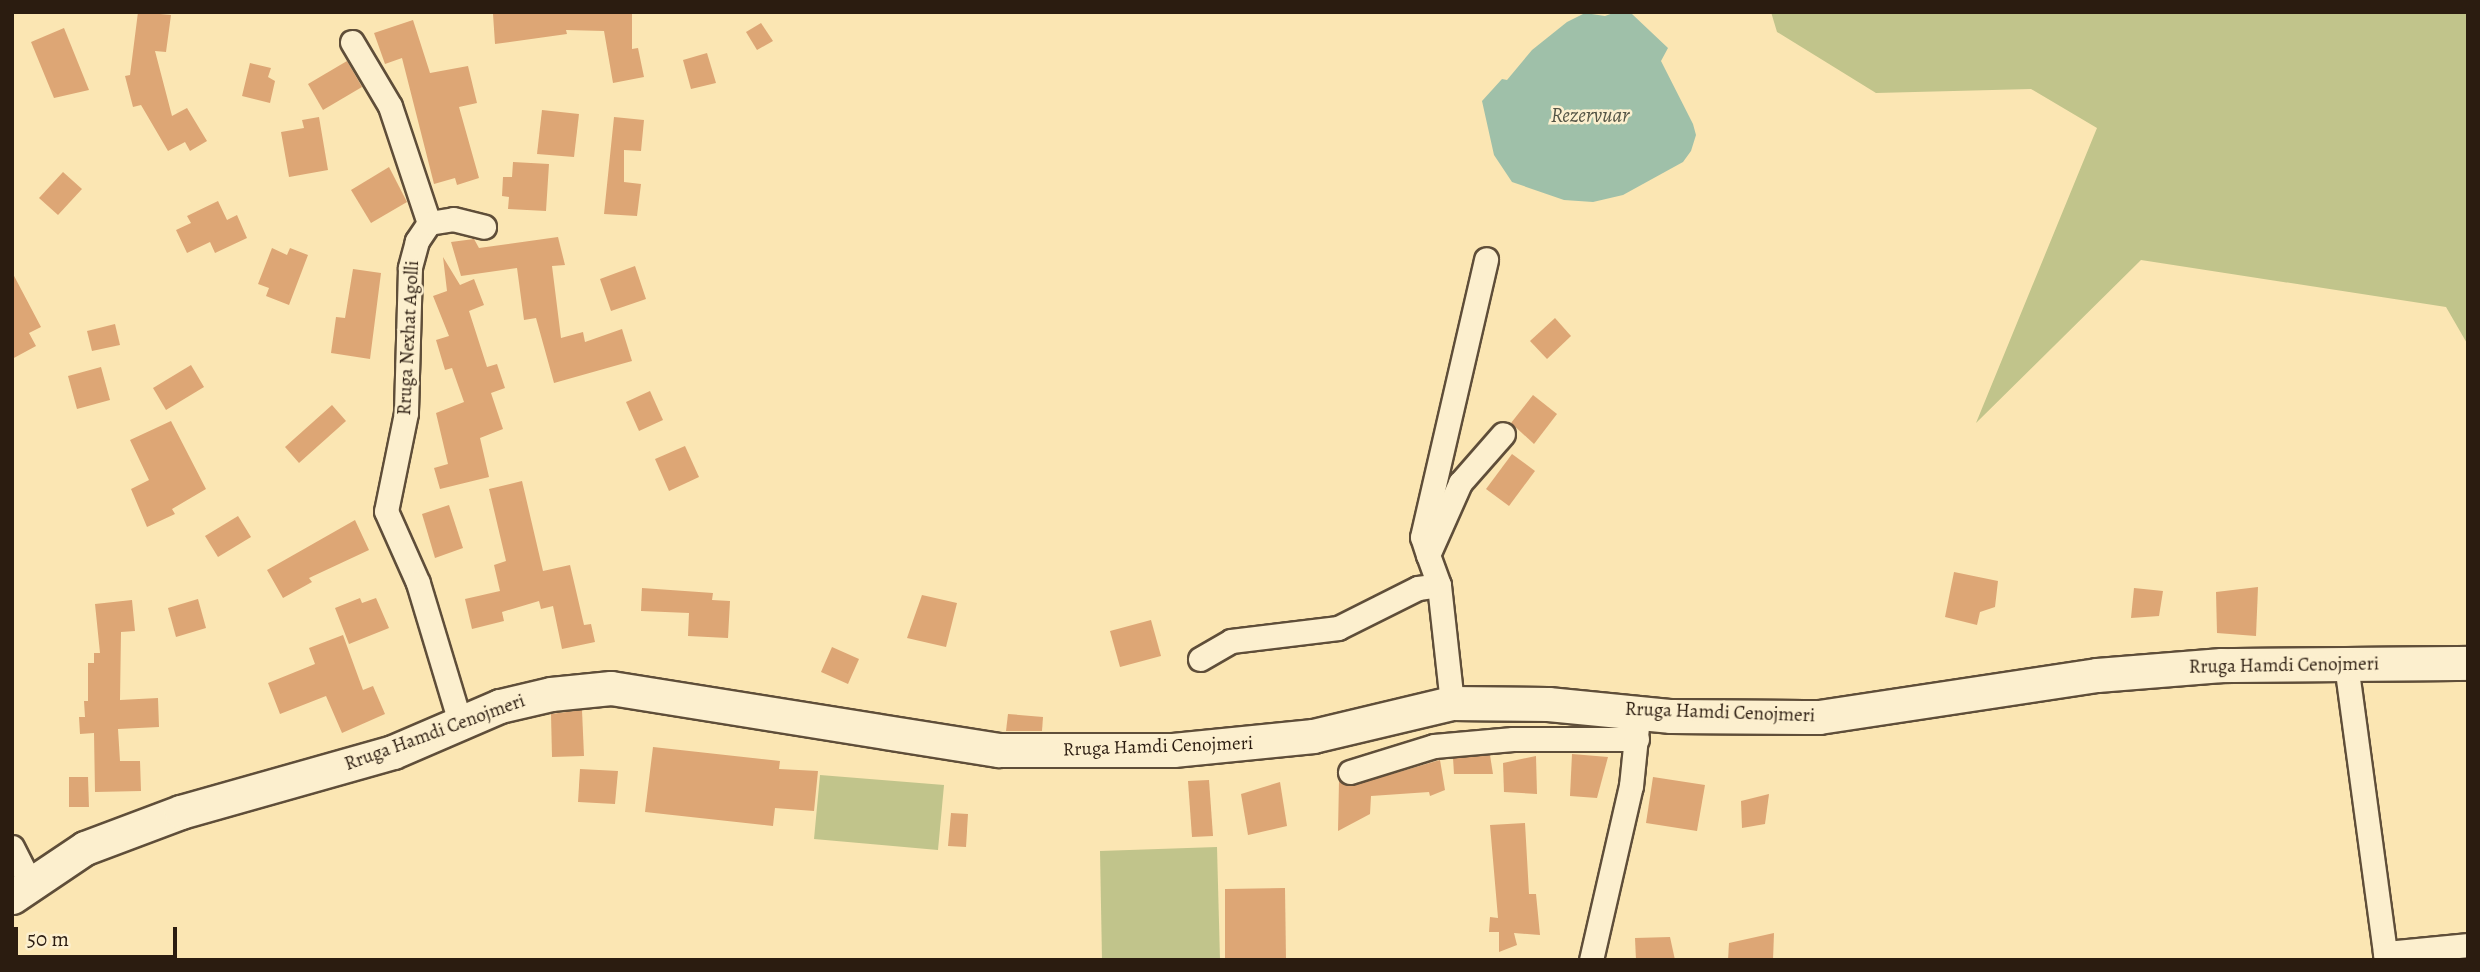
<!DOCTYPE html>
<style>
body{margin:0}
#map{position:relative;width:2480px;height:972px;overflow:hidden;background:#fbe6b3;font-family:Alegreya,serif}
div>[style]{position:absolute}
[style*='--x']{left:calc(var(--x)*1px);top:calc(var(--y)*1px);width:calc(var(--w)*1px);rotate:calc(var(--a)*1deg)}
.green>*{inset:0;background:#c1c48b}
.water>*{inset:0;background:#9fc0a9}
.building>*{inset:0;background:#dda675}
.roads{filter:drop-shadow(2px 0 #5f4e39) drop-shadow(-2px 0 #5f4e39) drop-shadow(0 2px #5f4e39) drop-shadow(0 -2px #5f4e39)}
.street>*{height:23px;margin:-11.5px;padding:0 11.5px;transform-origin:11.5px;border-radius:11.5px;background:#fcefce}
.secondary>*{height:33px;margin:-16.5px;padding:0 16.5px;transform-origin:16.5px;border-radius:16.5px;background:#fcefce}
span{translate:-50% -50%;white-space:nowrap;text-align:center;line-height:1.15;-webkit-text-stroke:5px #fcefce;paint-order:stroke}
.street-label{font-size:19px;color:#2b1c10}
.water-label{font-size:21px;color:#545546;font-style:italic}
.frame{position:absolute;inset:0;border:14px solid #2b1c10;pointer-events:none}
.scale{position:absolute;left:14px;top:927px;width:163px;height:32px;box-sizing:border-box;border:4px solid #2b1c10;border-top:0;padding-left:9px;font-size:21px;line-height:24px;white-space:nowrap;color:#2b1c10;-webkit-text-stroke:5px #fcefce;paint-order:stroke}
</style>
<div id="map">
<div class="green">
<div style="clip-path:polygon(1771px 12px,2468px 12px,2468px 345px,2446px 307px,2141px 260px,1976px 423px,2097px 128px,2031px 89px,1876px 93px,1777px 32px)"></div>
<div style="clip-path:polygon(820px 775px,944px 785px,938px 850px,814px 839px)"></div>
<div style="clip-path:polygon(1217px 847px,1220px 960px,1102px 960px,1100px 851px)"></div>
</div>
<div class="water">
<div style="clip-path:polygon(1616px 12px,1632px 14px,1668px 48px,1661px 61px,1693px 124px,1696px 135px,1691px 151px,1683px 162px,1623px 195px,1593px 202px,1564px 200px,1512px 182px,1494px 155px,1482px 101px,1502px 79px,1507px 80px,1532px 50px,1567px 22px,1585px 13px,1605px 16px)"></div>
</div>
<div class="building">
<div style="clip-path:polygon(138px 12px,171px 15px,166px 52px,155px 51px,172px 116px,187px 108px,207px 141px,190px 151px,185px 142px,168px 151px,141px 105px,133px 107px,125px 76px,130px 75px)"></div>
<div style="clip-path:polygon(632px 12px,632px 49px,638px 48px,644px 77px,613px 83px,604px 31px,566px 30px,567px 34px,495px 44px,493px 14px)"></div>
<div style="clip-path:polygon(413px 20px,430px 73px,468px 66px,477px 103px,459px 107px,479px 178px,457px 185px,455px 178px,434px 184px,402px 58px,385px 64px,374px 33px)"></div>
<div style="clip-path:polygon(761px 23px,773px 41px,757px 50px,746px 32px)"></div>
<div style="clip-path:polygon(64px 28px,89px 90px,54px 98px,31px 42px)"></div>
<div style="clip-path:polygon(707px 53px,716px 83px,691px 89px,683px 60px)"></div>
<div style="clip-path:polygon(347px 61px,362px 87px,323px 110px,308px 84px)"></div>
<div style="clip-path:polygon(250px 63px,271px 68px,268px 77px,275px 81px,270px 103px,242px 96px)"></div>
<div style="clip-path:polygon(542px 110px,579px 114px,574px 157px,537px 154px)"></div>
<div style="clip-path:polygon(319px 117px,328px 170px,289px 177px,281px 132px,304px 128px,302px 120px)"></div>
<div style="clip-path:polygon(614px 117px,644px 120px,641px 151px,624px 150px,624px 182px,641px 184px,637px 216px,604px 214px)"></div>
<div style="clip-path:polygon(513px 162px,549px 164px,546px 211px,508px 209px,509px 197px,502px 196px,503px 177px,512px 177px)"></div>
<div style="clip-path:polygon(389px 167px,407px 202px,371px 223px,351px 190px)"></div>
<div style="clip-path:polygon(63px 172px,82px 189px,58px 215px,39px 198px)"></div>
<div style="clip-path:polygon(218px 201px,227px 220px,237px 215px,247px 238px,215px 253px,210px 242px,187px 253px,176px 230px,191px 223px,187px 216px)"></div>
<div style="clip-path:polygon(558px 237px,565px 265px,552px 266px,561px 338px,583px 332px,585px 342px,622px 329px,632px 361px,554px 383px,536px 318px,524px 320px,517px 268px,461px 276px,451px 242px,474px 239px,479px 248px)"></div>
<div style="clip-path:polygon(272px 248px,287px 255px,290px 248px,308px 255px,289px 305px,266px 296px,269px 288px,258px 284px)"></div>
<div style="clip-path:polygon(443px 257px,460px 285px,474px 279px,484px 305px,469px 311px,487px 367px,497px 364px,505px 388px,491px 393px,503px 429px,480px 438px,489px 477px,440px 489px,434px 468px,448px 464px,436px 413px,464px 402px,452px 368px,445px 370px,436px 340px,449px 336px,433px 296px,447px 291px)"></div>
<div style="clip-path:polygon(635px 266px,646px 299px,611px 311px,600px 279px)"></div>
<div style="clip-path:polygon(353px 269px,381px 273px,370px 359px,331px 353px,336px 317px,345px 318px)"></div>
<div style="clip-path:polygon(12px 272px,41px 327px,29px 333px,36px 346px,12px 359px)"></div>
<div style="clip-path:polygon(1555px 318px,1571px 336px,1547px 359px,1530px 341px)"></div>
<div style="clip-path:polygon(115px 324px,120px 345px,92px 351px,87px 331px)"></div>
<div style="clip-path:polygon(191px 365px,204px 387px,166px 410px,153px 388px)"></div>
<div style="clip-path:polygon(101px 367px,110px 400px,77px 409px,68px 376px)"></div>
<div style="clip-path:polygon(650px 391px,663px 420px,639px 431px,626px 402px)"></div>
<div style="clip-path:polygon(1533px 395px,1557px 414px,1534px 444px,1511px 423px)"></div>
<div style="clip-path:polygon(332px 405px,346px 421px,299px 463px,285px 447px)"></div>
<div style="clip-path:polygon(171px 421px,206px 489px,172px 509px,175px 514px,147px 527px,131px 489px,149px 480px,130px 440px)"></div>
<div style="clip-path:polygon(685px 446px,699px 477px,669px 491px,655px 459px)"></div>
<div style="clip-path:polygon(1512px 454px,1535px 471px,1509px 506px,1486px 489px)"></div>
<div style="clip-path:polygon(522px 481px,543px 571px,570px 565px,584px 625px,591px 624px,595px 642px,562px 649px,553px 606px,541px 609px,539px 601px,502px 612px,504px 621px,472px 629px,465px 599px,500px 591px,494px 565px,506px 561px,489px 489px)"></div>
<div style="clip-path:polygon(449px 505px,463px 548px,435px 558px,422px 514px)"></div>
<div style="clip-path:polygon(238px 516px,251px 537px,218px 557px,205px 536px)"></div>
<div style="clip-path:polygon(355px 520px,369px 550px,309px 578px,312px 582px,283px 598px,267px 570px)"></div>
<div style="clip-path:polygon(1954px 572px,1998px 581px,1995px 607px,1980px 612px,1977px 625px,1945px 617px)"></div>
<div style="clip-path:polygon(2258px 587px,2256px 636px,2217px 633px,2216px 592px)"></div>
<div style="clip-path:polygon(642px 588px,713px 593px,712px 600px,730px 601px,728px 638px,688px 636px,689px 613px,641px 611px)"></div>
<div style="clip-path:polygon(2134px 588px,2163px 591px,2159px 616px,2131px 618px)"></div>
<div style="clip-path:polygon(922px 595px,957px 603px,946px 647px,907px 638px)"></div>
<div style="clip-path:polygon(360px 598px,362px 603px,376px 598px,389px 628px,349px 644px,335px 608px)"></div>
<div style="clip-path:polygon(198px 599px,206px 628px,176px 637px,168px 608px)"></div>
<div style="clip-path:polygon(132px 600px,135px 631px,121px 632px,120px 700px,158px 698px,159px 727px,118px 729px,120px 761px,140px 761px,141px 791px,95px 792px,94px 733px,80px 734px,79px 717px,85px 717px,84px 701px,88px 701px,88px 663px,94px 663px,94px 653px,100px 653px,95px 604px)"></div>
<div style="clip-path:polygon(1151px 620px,1161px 656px,1120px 667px,1110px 631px)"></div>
<div style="clip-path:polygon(343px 635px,363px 690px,373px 686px,385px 714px,342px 733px,326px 696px,280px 714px,268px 683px,315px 664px,309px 648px)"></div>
<div style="clip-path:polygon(832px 647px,859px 659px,848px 684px,821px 672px)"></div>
<div style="clip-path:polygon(582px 710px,584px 756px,552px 757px,551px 714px)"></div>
<div style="clip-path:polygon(1008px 714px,1043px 717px,1042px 731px,1006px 731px)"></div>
<div style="clip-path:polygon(653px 747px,780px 761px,779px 769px,818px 771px,814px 811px,775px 808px,773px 826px,645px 812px)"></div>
<div style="clip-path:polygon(1572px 754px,1608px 757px,1597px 798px,1570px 796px)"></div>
<div style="clip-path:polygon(1490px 755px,1493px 774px,1454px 774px,1453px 758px)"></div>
<div style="clip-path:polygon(1536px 756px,1537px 794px,1504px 792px,1503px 763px)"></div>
<div style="clip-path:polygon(1440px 760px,1445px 790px,1430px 796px,1429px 792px,1371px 796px,1370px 814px,1338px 831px,1339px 781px,1354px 785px)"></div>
<div style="clip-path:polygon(580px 769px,618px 771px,615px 804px,578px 802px)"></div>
<div style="clip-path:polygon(69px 777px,88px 777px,89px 807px,69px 807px)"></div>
<div style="clip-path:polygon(1653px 777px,1705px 785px,1697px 831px,1646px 823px)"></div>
<div style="clip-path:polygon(1209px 780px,1213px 836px,1192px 837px,1188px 781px)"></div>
<div style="clip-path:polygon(1280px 782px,1287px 826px,1248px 835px,1241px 794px)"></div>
<div style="clip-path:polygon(1769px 794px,1765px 824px,1742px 828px,1741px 801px)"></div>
<div style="clip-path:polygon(951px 813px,968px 814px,966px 847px,948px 846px)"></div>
<div style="clip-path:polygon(1525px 823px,1529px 894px,1536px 894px,1540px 935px,1514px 933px,1517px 945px,1499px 952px,1499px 932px,1489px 932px,1490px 917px,1498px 918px,1490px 825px)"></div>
<div style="clip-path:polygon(1285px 888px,1286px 960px,1225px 960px,1225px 889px)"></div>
<div style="clip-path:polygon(1774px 933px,1773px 960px,1728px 960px,1729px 943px)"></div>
<div style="clip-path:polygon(1670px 937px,1675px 960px,1636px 960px,1635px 938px)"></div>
</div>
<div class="roads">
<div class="street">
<div style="--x:352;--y:42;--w:74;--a:59.3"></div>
<div style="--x:390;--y:106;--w:123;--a:71.6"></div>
<div style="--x:429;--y:223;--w:22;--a:124"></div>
<div style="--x:417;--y:241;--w:28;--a:105"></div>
<div style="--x:410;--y:268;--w:145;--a:91.6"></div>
<div style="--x:406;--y:413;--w:100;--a:101.5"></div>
<div style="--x:386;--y:511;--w:79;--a:66"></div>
<div style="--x:418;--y:583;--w:148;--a:73.2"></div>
<div style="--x:429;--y:223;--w:24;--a:-9"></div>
<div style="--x:453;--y:219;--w:32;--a:14"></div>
<div style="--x:1428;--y:555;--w:19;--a:-108"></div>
<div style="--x:1422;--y:537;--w:285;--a:-77"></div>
<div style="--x:1200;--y:659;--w:36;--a:-30"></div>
<div style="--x:1231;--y:641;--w:108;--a:-6.9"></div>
<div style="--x:1338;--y:628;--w:89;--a:-26.6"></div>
<div style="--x:1418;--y:588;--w:21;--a:-8"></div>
<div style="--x:2346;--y:664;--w:299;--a:82.3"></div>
<div style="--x:1452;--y:703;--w:119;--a:-96.3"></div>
<div style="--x:1439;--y:585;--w:32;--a:-110"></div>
<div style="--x:1428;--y:555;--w:79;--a:-66"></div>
<div style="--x:1460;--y:483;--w:65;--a:-48.7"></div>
<div style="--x:1350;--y:772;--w:88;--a:-17.2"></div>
<div style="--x:1434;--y:746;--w:79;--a:-5.1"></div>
<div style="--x:1513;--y:739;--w:124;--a:0"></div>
<div style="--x:12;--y:847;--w:39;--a:63"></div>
<div style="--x:2385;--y:953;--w:83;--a:-5.5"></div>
<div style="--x:1591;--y:960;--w:179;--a:-77.1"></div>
<div style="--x:1631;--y:786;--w:59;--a:-84.2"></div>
</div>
<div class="secondary">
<div style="--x:12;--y:897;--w:88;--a:-33.9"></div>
<div style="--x:85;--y:848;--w:103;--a:-20.6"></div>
<div style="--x:181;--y:812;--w:220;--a:-15.8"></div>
<div style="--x:393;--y:752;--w:116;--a:-23.3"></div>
<div style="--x:500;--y:706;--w:52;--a:-13.2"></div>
<div style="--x:551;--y:694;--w:60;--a:-5.7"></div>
<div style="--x:611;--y:688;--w:393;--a:9.1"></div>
<div style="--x:999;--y:750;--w:174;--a:0"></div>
<div style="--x:1173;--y:750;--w:141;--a:-5.7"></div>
<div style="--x:1313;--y:736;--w:143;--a:-13.4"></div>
<div style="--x:1452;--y:703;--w:96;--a:0.6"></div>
<div style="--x:1548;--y:704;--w:124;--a:5.6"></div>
<div style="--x:1671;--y:716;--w:148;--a:0.4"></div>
<div style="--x:1819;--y:717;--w:281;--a:-8.6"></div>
<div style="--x:2097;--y:675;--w:125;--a:-4.6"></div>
<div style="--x:2222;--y:665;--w:246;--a:-0.5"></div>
</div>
</div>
<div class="street-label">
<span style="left:409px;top:338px;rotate:-87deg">Rruga Nexhat Agolli</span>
<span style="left:2284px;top:666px;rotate:-1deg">Rruga Hamdi Cenojmeri</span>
<span style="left:1720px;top:713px;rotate:2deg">Rruga Hamdi Cenojmeri</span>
<span style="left:435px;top:733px;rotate:-20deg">Rruga Hamdi Cenojmeri</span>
<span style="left:1158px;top:747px;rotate:-2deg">Rruga Hamdi Cenojmeri</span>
</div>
<div class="water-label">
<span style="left:1590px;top:115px">Rezervuar</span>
</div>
<div class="frame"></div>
<div class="scale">50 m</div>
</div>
